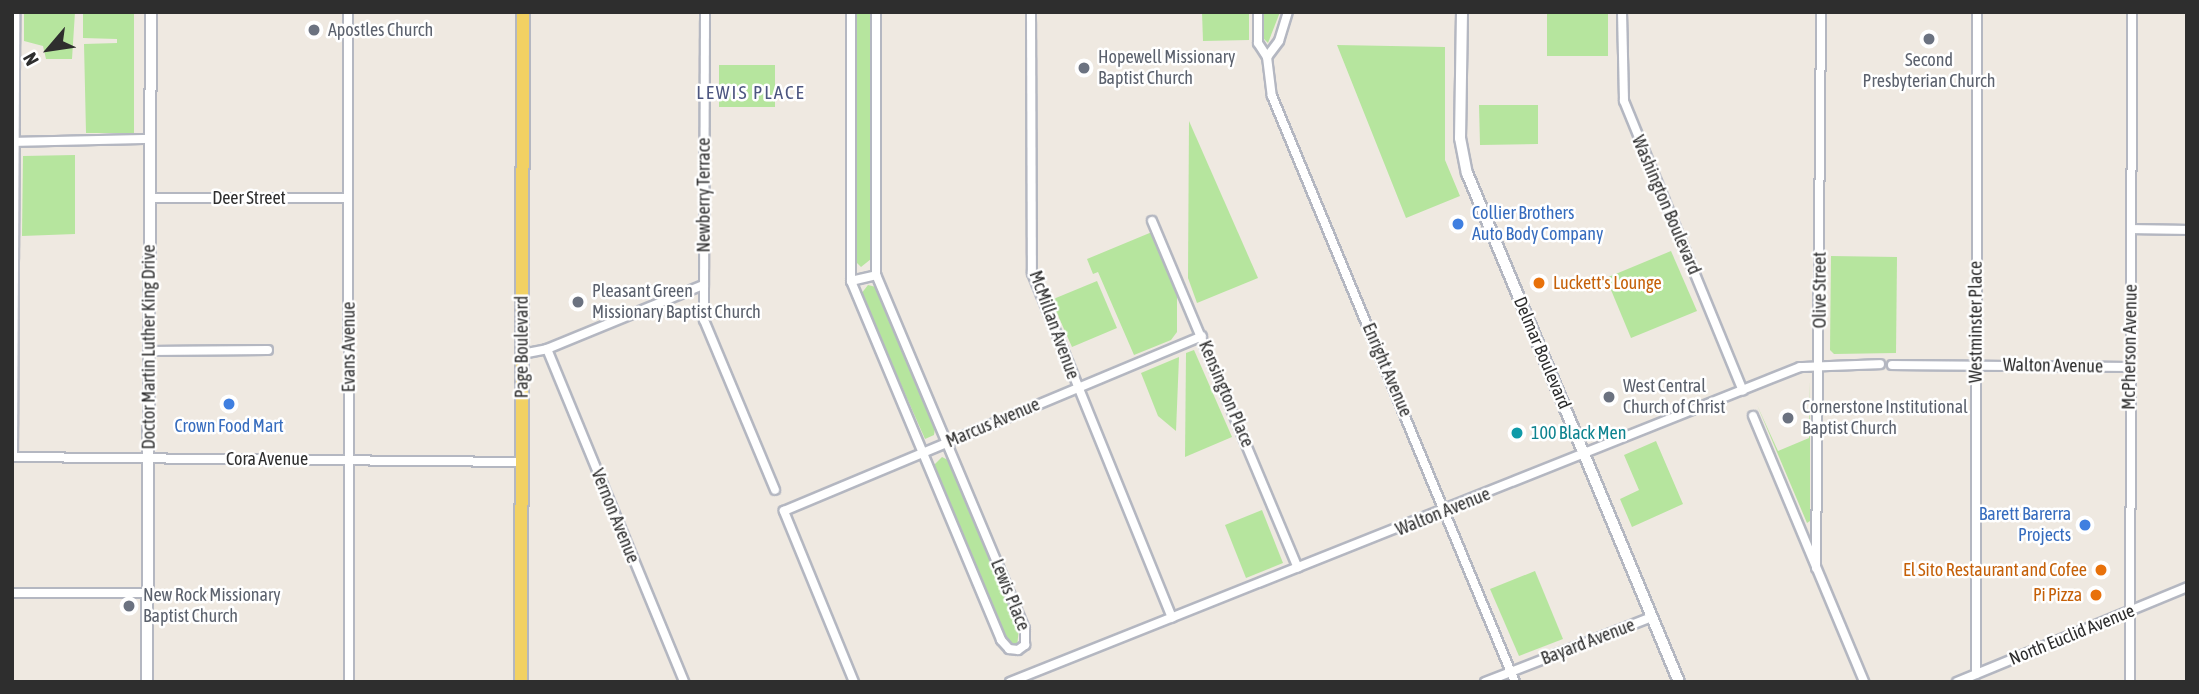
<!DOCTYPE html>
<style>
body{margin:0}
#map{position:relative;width:2199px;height:694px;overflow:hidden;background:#efe9e1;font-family:"Asap Condensed",sans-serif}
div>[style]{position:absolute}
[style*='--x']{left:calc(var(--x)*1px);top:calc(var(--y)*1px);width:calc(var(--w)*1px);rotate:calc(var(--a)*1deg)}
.green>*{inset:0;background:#b6e59e}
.roads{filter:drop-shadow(2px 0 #b4b7c1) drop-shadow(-2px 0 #b4b7c1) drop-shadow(0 2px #b4b7c1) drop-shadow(0 -2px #b4b7c1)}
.minor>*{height:8px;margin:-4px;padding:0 4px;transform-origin:4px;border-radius:4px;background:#fff}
.secondary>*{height:10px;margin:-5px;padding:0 5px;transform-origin:5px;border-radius:5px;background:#fff}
.primary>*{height:12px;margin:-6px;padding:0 6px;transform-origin:6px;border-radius:6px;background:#f2d163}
.dots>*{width:19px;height:19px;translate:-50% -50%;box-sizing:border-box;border:4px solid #fff;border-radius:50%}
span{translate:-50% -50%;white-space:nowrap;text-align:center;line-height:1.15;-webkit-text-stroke:5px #fff;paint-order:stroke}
.worship-label{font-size:18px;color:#5b616d}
.left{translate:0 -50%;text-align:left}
.street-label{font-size:18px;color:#2e2e2e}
.shop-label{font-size:18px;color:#366cbe}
.right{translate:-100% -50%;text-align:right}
.food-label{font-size:18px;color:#c56008}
.culture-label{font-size:18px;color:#0d838f}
.neighbourhood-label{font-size:19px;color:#4d5680;letter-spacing:2px}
.frame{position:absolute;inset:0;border:14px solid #2e2e2e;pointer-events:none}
.north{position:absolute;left:14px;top:14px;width:70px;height:70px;-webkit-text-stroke:5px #fff;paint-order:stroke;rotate:241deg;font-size:19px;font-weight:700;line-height:28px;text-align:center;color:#2e2e2e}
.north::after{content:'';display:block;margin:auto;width:24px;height:32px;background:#2e2e2e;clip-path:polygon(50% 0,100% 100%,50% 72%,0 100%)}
</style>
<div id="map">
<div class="green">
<div style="clip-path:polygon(24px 12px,75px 12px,72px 59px,46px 59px,43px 46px,24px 41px)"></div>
<div style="clip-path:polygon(83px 12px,134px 12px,134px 133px,86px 133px,84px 44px,117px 43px,117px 39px,83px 38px)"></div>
<div style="clip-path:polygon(855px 12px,872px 12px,871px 259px,861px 267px,854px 260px)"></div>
<div style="clip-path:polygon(1202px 12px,1249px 12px,1249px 40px,1203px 41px)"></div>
<div style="clip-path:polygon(1263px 12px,1280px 12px,1268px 43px,1263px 38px)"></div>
<div style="clip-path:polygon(1547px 12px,1608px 12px,1608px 56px,1547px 56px)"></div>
<div style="clip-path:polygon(1337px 45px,1445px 47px,1445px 160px,1460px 196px,1406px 218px)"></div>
<div style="clip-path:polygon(719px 65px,775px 65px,775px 107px,719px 107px)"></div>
<div style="clip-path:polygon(1479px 105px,1538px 105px,1538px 144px,1480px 145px)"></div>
<div style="clip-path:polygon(1189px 121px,1258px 278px,1197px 303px,1188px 278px)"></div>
<div style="clip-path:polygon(75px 155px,75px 234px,22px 236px,23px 156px)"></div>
<div style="clip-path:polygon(1152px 232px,1177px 291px,1177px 332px,1171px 340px,1134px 355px,1098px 272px,1093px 274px,1087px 259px)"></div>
<div style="clip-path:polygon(1671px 251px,1697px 311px,1631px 338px,1606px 278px)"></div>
<div style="clip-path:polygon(1831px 256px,1897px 257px,1896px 353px,1834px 354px,1830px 350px)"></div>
<div style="clip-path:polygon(1097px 281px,1117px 328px,1072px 347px,1051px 300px)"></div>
<div style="clip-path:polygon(868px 285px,876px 287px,935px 428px,934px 435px,925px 439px,861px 294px)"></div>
<div style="clip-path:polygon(1194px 350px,1232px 437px,1185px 457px,1186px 353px)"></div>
<div style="clip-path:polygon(1179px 357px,1176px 431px,1158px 416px,1141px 373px)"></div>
<div style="clip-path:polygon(1810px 381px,1810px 521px,1807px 523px,1757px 405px,1778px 451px,1809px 438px)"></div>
<div style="clip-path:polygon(1656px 441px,1683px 504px,1632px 527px,1620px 499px,1639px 490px,1624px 455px)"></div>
<div style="clip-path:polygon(942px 457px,948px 460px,1019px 628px,1017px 647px,1004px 638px,933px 466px)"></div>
<div style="clip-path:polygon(1262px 510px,1283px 563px,1246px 578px,1225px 525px)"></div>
<div style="clip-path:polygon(1535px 571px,1563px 639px,1519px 656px,1490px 589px)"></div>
</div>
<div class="roads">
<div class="minor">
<div style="--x:348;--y:12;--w:670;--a:89.91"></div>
<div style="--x:705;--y:12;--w:308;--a:90.2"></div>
<div style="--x:704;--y:320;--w:184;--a:67.3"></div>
<div style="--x:851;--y:12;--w:269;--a:90"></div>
<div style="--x:851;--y:281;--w:389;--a:67.3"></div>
<div style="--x:1001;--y:640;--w:12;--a:48"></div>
<div style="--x:1009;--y:649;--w:9;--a:6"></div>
<div style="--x:1018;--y:650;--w:9;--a:-36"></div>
<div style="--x:1025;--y:645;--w:16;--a:-90"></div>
<div style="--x:1025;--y:629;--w:384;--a:-112.8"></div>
<div style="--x:876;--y:275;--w:263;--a:-90"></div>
<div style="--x:1031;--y:12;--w:261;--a:89.8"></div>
<div style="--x:1032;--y:273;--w:372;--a:67.9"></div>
<div style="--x:1258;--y:12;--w:31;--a:90"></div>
<div style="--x:1258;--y:43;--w:17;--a:57"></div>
<div style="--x:1267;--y:57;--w:39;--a:83"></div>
<div style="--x:1272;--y:96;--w:634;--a:67.48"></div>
<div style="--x:1622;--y:12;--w:89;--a:88.7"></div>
<div style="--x:1624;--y:101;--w:313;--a:67.7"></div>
<div style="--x:1267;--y:57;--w:20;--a:-53"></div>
<div style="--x:1279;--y:41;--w:30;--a:-73"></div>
<div style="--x:14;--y:142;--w:136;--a:-1.3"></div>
<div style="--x:150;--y:198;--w:198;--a:0"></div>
<div style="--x:1152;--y:221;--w:376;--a:67.2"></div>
<div style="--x:2132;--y:229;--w:55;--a:1"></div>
<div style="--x:851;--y:281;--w:26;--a:-13"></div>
<div style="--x:547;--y:349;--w:360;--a:67.6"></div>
<div style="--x:149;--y:351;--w:119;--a:-0.5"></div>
<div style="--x:522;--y:354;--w:25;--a:-11"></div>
<div style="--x:547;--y:349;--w:169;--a:-22.3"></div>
<div style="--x:1892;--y:365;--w:237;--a:0.5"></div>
<div style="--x:1753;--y:416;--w:288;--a:67.3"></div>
<div style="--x:12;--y:457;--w:510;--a:0.56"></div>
<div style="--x:13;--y:457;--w:445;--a:-89.7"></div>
<div style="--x:1816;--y:568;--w:556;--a:-89.48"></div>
<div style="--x:12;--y:593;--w:136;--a:0"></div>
<div style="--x:1976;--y:674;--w:662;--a:-89.91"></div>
<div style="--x:854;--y:682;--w:185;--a:-112.3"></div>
<div style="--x:784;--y:511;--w:453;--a:-22.7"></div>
<div style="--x:1010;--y:682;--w:850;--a:-21.74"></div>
<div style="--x:1800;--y:367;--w:80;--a:-2.1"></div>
<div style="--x:1485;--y:682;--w:179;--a:-21.3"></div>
<div style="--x:1957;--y:682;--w:249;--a:-22.4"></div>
<div style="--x:2130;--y:682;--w:670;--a:-89.83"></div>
</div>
<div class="secondary">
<div style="--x:1462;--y:12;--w:126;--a:90.9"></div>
<div style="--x:1460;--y:138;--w:36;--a:79"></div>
<div style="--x:1467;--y:173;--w:551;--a:67.39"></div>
<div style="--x:147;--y:682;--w:670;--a:-89.66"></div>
</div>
<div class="primary">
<div style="--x:521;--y:682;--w:670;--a:-89.83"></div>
</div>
</div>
<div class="dots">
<div style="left:314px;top:30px;background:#6b7280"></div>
<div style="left:1929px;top:39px;background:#6b7280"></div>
<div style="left:1084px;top:68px;background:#6b7280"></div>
<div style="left:1458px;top:224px;background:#3f7fe0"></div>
<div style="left:1539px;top:283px;background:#e8710a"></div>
<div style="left:578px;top:302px;background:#6b7280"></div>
<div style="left:1609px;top:397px;background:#6b7280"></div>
<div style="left:229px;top:404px;background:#3f7fe0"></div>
<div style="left:1788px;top:418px;background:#6b7280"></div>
<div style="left:1517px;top:433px;background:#0f9aa8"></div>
<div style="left:2085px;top:525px;background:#3f7fe0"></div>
<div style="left:2101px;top:570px;background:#e8710a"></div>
<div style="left:2096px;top:595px;background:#e8710a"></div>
<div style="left:129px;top:606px;background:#6b7280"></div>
</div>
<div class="worship-label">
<span class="left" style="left:328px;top:30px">Apostles Church</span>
<span class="left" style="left:1098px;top:68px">Hopewell Missionary<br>Baptist Church</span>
<span style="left:1929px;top:71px">Second<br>Presbyterian Church</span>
<span class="left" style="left:592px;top:302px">Pleasant Green<br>Missionary Baptist Church</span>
<span class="left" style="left:1623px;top:397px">West Central<br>Church of Christ</span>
<span class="left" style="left:1802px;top:418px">Cornerstone Institutional<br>Baptist Church</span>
<span class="left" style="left:143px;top:606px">New Rock Missionary<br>Baptist Church</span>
</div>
<div class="street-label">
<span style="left:704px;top:195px;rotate:-90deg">Newberry Terrace</span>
<span style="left:249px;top:198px">Deer Street</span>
<span style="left:1666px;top:205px;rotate:67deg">Washington Boulevard</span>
<span style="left:1820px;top:290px;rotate:-90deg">Olive Street</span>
<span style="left:1976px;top:322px;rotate:-90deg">Westminster Place</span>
<span style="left:1054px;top:325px;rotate:70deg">McMillan Avenue</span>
<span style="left:149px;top:347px;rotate:-90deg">Doctor Martin Luther King Drive</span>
<span style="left:349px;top:347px;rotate:-90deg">Evans Avenue</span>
<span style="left:522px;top:347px;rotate:-90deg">Page Boulevard</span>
<span style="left:2130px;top:347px;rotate:-89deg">McPherson Avenue</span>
<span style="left:1542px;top:353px;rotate:67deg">Delmar Boulevard</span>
<span style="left:2053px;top:366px;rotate:1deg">Walton Avenue</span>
<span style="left:1387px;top:370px;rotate:67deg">Enright Avenue</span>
<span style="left:1226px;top:394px;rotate:67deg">Kensington Place</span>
<span style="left:993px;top:423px;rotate:-23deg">Marcus Avenue</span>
<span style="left:267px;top:459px">Cora Avenue</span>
<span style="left:1443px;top:512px;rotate:-22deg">Walton Avenue</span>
<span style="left:615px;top:516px;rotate:68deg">Vernon Avenue</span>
<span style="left:1010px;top:595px;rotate:68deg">Lewis Place</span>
<span style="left:2072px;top:635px;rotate:-22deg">North Euclid Avenue</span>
<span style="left:1588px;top:642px;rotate:-21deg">Bayard Avenue</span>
</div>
<div class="shop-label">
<span class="left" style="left:1472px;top:224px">Collier Brothers<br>Auto Body Company</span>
<span style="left:229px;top:426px">Crown Food Mart</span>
<span class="right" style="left:2071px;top:525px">Barett Barerra<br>Projects</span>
</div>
<div class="food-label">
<span class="left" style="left:1553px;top:283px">Luckett's Lounge</span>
<span class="right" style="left:2087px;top:570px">El Sito Restaurant and Cofee</span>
<span class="right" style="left:2082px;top:595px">Pi Pizza</span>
</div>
<div class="culture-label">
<span class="left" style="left:1531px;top:433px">100 Black Men</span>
</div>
<div class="neighbourhood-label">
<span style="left:751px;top:93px">LEWIS PLACE</span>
</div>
<div class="frame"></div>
<div class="north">N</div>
</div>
